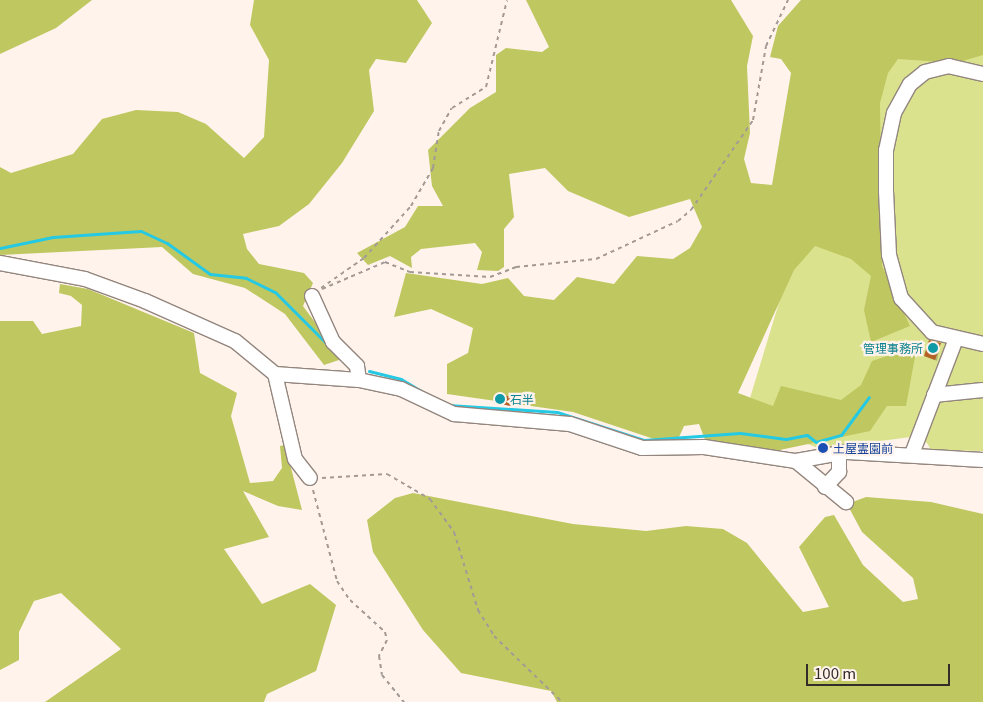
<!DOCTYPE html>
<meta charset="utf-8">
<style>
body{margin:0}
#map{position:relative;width:983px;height:702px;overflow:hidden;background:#fff3ec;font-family:Georgia,"Noto Sans JP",serif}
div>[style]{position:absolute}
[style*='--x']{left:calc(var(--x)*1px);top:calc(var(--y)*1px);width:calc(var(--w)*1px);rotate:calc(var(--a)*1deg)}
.green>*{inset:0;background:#dae28d}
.forest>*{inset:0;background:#bfc760}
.shadow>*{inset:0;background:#0003}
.stream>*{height:3px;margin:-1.5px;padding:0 1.5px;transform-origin:1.5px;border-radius:1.5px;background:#25c9e3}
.building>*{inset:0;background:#b46126}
.path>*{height:2px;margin-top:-1px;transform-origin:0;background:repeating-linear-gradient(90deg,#a39a95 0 4px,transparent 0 8px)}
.roads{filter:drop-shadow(1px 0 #93867e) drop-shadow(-1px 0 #93867e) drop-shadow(0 1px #93867e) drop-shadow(0 -1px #93867e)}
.minor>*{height:14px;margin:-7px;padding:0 7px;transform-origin:7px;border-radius:7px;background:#fff}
.dots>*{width:14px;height:14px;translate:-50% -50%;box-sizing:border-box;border:2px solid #fff3ec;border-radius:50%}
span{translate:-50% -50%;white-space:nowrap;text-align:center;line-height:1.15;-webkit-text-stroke:4.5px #fff3ec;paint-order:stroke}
.culture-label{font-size:12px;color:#0d838f}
.right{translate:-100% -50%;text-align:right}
.left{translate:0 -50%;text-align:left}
.transit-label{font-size:12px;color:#164399}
.scale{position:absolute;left:806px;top:664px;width:144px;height:22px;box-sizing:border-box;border:2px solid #332d2a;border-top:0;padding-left:6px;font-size:15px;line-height:18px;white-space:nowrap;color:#332d2a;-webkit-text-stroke:4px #fff3ec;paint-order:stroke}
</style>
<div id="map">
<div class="green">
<div style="clip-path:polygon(983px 52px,983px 451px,931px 450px,927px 443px,911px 437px,820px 449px,808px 444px,736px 444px,809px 204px,844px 56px)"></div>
</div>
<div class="forest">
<div style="clip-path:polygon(0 0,92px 0,56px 28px,0 54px)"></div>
<div style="clip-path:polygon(254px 0,417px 0,432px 23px,406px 63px,376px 59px,369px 70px,374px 111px,342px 163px,309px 204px,279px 226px,243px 234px,247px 249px,259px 264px,304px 273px,313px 283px,303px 306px,342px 359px,324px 365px,285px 314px,245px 288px,193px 274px,162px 247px,0 255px,0 167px,11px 173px,73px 154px,102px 119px,136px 110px,178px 112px,206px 124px,244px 158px,264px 137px,269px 60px,250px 25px)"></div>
<div style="clip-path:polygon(526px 0,731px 0,753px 36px,747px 66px,750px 133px,744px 159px,751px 183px,772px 185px,791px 73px,781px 59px,770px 57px,778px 26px,801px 0,983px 0,983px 55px,956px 63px,898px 59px,888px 73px,880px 103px,882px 266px,910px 326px,871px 342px,864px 310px,871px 276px,851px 259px,815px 246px,794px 270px,738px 393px,773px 406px,781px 386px,841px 400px,861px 385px,872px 361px,917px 346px,906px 406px,887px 406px,870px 431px,775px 451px,709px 450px,699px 424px,684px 426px,675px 446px,573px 412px,447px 394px,447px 364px,468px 353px,473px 328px,431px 309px,394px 317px,406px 273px,482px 284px,508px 278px,524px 296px,554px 300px,577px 277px,614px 284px,637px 256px,673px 259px,690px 248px,702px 227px,690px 199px,629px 217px,568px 191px,545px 168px,509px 174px,514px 217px,504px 229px,504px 267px,498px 271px,477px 270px,482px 252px,475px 243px,421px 249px,411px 257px,412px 268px,390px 256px,368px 265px,357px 253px,405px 227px,418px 206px,443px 206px,432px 186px,428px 150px,470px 108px,496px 92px,496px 55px,506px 48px,542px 52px,549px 47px)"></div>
<div style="clip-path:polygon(60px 284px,88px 289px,194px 333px,200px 373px,237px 393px,231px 416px,250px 483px,273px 481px,282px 468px,280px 446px,285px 445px,302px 510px,278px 506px,243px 491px,269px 537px,224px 549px,262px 604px,310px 584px,336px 605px,316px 671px,267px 694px,264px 702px,45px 702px,121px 649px,61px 593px,34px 601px,19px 632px,19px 660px,0 670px,0 321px,33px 321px,42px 334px,81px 326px,82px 305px,71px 296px,59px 293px)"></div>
<div style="clip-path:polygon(413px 493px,573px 524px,646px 531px,686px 526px,723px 529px,747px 543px,803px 612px,829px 607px,799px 547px,825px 517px,834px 515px,863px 565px,903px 602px,918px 599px,913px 578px,862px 532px,847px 504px,866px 497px,931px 502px,983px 514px,983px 702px,557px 702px,551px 691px,461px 673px,423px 630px,373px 552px,367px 520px,395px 498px)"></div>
</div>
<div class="shadow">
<div style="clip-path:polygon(940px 344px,937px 361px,925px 356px)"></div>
<div style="clip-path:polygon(512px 398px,513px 407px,495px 402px)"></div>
</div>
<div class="stream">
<div style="--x:0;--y:248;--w:54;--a:-11.7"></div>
<div style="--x:53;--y:237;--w:88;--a:-3.9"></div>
<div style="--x:141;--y:231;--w:29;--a:25"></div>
<div style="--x:167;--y:243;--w:53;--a:35.8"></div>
<div style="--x:210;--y:274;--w:36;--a:6"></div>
<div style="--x:246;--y:278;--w:32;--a:26"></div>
<div style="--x:275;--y:292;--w:75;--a:45"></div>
<div style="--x:369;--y:371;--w:33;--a:14"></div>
<div style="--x:401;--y:379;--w:23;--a:31"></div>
<div style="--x:448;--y:405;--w:109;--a:3.7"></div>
<div style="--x:557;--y:412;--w:91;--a:17.8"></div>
<div style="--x:644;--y:440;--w:96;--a:-4.2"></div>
<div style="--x:740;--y:433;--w:46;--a:7.4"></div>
<div style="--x:786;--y:439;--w:21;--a:-11"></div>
<div style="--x:807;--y:435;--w:11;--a:38"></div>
<div style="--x:816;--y:442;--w:26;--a:-16"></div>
<div style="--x:841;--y:435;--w:47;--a:-53.6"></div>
</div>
<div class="building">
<div style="clip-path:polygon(929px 340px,941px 343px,935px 360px,924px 356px)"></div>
<div style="clip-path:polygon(495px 394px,513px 397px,511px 406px,494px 403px)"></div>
</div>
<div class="path">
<div style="--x:321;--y:288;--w:52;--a:-34.9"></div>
<div style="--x:364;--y:258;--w:70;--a:-47.9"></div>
<div style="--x:411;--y:206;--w:44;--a:-59.9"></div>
<div style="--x:433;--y:168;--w:37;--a:-81"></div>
<div style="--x:439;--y:131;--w:26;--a:-61"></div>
<div style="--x:452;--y:108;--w:40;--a:-32"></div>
<div style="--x:486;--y:87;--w:89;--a:-76.4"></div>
<div style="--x:322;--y:289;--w:69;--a:-23.2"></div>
<div style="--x:385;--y:262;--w:27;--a:22"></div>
<div style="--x:410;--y:272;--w:80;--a:3.6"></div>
<div style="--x:490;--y:277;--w:28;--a:-21"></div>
<div style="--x:516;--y:267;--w:80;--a:-5.7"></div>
<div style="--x:596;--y:259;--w:90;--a:-24.9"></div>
<div style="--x:678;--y:221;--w:17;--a:-40"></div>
<div style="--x:691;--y:210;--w:109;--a:-55.4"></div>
<div style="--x:753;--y:120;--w:75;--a:-80"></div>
<div style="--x:766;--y:46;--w:51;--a:-64.4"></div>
<div style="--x:322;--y:478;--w:65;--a:-3.5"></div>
<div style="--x:387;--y:474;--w:50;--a:30.2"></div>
<div style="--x:430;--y:499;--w:41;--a:54"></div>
<div style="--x:454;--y:532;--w:82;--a:72.9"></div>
<div style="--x:478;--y:610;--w:31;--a:58"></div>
<div style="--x:494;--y:636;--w:95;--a:44.1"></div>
<div style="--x:313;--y:490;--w:94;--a:75.2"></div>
<div style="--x:337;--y:581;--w:23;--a:56"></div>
<div style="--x:350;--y:600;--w:47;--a:42.4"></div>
<div style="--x:385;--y:632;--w:8;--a:76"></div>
<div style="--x:387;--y:640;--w:18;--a:117"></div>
<div style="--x:379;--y:656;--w:19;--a:81"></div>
<div style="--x:382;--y:675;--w:35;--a:51"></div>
</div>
<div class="roads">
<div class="minor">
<div style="--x:983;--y:74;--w:35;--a:-167"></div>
<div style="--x:949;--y:66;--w:25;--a:166"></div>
<div style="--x:925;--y:72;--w:19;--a:141"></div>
<div style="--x:910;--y:84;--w:33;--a:119"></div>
<div style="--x:894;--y:113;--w:38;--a:102"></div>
<div style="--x:886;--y:150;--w:41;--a:90"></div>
<div style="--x:886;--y:191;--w:64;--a:87.3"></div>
<div style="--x:889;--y:255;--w:45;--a:74.4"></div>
<div style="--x:901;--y:298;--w:46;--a:47.6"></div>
<div style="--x:932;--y:332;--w:52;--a:13.2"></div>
<div style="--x:0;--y:263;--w:86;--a:10.7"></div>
<div style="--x:85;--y:279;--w:64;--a:20.1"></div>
<div style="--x:145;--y:301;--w:98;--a:24"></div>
<div style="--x:235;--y:341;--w:52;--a:39.5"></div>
<div style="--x:275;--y:374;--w:84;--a:4.1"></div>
<div style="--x:359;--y:380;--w:43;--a:12.1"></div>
<div style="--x:401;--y:389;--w:59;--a:25.3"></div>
<div style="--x:454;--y:414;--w:116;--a:4.9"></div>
<div style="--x:570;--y:424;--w:76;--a:18.4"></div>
<div style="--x:642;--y:448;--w:62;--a:-0.9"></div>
<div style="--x:704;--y:447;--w:93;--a:8.7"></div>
<div style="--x:796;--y:461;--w:52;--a:-10"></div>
<div style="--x:847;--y:452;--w:136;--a:3.4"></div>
<div style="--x:312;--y:296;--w:51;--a:65.5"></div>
<div style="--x:333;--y:342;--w:34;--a:45"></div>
<div style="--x:357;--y:366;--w:14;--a:82"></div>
<div style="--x:275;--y:374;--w:87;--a:76.8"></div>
<div style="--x:295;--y:459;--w:24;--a:52"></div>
<div style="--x:934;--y:395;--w:49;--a:-5.8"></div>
<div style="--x:912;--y:454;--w:123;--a:-69.1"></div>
<div style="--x:796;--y:461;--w:65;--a:39.4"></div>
<div style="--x:825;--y:487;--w:21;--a:-47"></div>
<div style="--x:839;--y:472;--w:18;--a:-90"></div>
</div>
</div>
<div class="dots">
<div style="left:933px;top:348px;background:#0f9aa8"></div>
<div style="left:500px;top:399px;background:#0f9aa8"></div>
<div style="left:823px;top:448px;background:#1a4fb4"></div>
</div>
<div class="culture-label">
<span class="right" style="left:923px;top:348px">管理事務所</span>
<span class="left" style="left:510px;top:399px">石半</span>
</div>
<div class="transit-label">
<span class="left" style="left:833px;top:448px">土屋霊園前</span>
</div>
<div class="scale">100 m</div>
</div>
